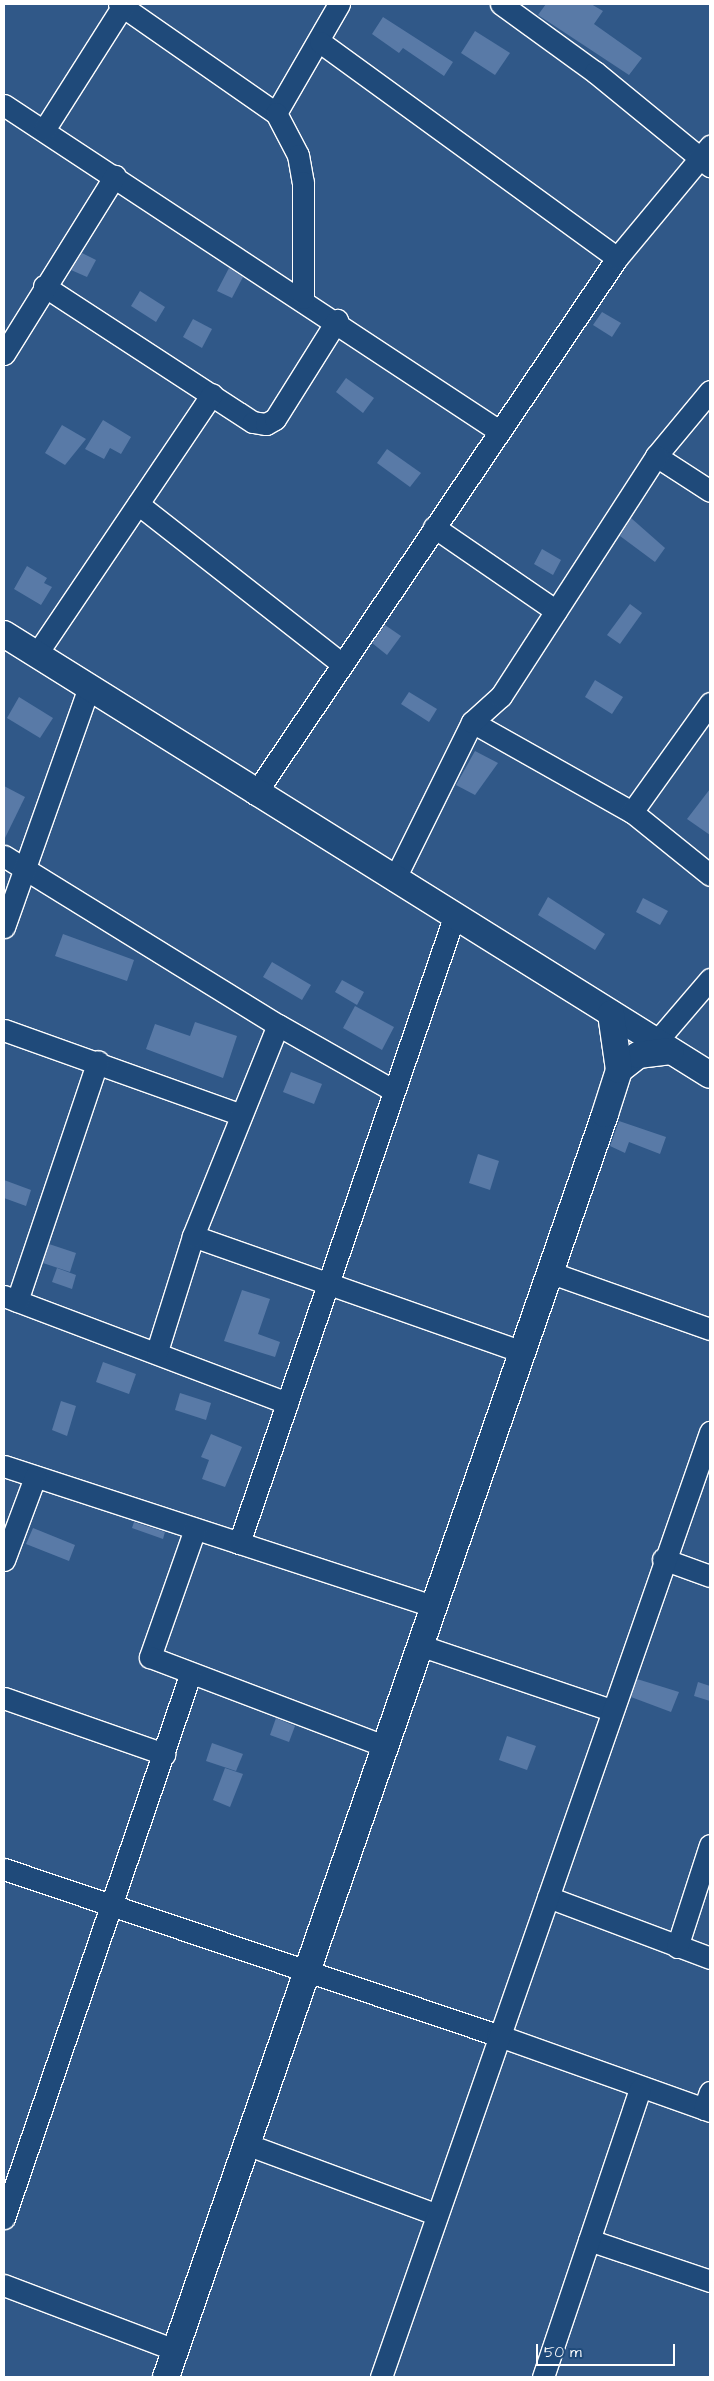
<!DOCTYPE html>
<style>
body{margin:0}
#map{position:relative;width:714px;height:2381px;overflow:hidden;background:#305888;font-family:"Architects Daughter",sans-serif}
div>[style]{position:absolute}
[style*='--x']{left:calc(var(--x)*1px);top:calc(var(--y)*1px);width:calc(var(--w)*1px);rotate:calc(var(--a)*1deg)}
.building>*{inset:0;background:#597aa7}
.roads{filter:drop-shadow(1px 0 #fff) drop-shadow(-1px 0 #fff) drop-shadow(0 1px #fff) drop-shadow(0 -1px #fff)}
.minor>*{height:21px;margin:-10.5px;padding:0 10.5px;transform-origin:10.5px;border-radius:10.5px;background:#1f4a7a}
.tertiary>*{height:26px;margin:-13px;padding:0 13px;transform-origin:13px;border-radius:13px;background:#1f4a7a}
span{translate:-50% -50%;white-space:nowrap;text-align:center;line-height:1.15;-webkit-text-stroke:4px #1f4a7a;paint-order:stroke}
.frame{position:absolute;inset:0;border:5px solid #fff;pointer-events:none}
.scale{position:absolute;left:536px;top:2344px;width:139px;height:22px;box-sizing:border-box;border:2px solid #fff;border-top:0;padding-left:6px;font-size:15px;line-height:18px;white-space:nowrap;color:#fff;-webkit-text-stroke:4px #1f4a7a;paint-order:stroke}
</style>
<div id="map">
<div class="building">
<div style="clip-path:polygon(546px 4px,591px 4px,603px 11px,594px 24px,642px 58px,629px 75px,538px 15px)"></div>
<div style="clip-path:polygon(383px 17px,453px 62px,444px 76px,403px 48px,399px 53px,372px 34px)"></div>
<div style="clip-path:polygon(475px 31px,510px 53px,495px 75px,461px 53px)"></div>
<div style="clip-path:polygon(82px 253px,96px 260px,87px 277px,71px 270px)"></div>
<div style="clip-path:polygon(229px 268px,243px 277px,232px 298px,217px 291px)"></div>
<div style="clip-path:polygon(140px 291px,165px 307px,156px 322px,131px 306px)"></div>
<div style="clip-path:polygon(602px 312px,621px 323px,612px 337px,593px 325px)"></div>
<div style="clip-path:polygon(193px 319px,212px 329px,202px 348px,183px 337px)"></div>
<div style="clip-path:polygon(346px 378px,374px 398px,363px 413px,336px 392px)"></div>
<div style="clip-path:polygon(103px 420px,131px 437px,121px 454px,110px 448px,104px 459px,85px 449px)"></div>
<div style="clip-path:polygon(62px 425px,86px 439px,65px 465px,45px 453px)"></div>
<div style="clip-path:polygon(387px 449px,421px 473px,410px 487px,377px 463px)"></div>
<div style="clip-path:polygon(631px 518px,665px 548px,655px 562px,620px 536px)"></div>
<div style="clip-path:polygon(542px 549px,561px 560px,553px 575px,534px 564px)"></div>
<div style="clip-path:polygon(27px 566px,47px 578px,44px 583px,52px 587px,41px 605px,14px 589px)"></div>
<div style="clip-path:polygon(630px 604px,642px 613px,620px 644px,607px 635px)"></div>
<div style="clip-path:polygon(385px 625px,401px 636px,387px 655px,372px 643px)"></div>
<div style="clip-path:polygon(595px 680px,623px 697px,612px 714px,585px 697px)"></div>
<div style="clip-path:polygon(409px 692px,437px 709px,429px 722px,401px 704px)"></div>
<div style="clip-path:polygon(19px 697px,53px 718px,40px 738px,7px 718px)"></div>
<div style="clip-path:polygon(475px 751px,498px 763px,475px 795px,456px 785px)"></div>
<div style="clip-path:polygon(4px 786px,25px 797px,4px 840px)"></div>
<div style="clip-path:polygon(710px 789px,710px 835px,687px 819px)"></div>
<div style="clip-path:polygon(548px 897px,605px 934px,595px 950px,538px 915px)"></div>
<div style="clip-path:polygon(643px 898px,668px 911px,660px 925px,636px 912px)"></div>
<div style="clip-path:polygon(63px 934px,134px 960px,127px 981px,55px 956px)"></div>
<div style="clip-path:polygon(272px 962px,311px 985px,302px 1000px,263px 977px)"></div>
<div style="clip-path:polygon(342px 980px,364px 992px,357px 1005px,335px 992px)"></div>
<div style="clip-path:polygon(355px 1006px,394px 1027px,382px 1050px,343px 1028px)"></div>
<div style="clip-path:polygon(195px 1022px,237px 1036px,223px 1078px,146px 1049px,155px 1024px,190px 1036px)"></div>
<div style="clip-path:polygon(291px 1072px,322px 1084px,314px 1104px,283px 1092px)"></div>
<div style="clip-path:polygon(619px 1121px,666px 1137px,660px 1154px,629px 1142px,625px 1153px,610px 1146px)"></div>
<div style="clip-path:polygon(478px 1154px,499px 1161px,490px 1190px,469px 1183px)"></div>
<div style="clip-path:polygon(4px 1180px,31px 1190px,26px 1206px,4px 1198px)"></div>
<div style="clip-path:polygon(49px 1244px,76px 1253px,70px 1272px,43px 1263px)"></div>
<div style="clip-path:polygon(57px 1268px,76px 1275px,72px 1289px,52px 1282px)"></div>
<div style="clip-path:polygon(242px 1290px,270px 1299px,258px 1334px,280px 1342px,275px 1357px,224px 1341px)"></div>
<div style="clip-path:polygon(103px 1362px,136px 1374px,129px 1394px,96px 1382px)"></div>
<div style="clip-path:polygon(180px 1393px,211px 1403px,206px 1420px,175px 1410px)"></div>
<div style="clip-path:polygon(61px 1401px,76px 1406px,67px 1436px,52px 1430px)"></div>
<div style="clip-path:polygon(211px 1434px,242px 1447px,225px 1487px,202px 1479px,209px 1460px,201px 1457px)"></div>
<div style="clip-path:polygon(134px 1522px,165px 1532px,163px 1539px,132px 1528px)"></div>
<div style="clip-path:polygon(33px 1528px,75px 1545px,69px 1561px,26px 1544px)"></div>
<div style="clip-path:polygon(637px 1679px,679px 1692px,671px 1712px,631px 1697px)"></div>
<div style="clip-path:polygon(698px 1682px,710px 1686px,710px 1701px,694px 1696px)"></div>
<div style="clip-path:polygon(276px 1718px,295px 1726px,289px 1742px,270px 1735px)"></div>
<div style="clip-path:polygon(507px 1736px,536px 1746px,527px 1770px,499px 1760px)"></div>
<div style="clip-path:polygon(212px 1743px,243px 1754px,236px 1771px,206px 1761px)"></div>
<div style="clip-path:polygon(225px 1768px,243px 1774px,230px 1807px,213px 1800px)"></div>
</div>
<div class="roads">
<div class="minor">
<div style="--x:119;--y:4;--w:191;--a:34.8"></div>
<div style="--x:276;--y:113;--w:126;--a:-60"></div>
<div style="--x:501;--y:4;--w:116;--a:35.9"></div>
<div style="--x:595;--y:72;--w:149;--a:39.3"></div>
<div style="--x:320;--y:42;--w:367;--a:36"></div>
<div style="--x:4;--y:105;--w:593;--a:33.37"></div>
<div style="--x:276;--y:113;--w:47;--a:62.4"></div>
<div style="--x:298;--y:155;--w:27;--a:80"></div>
<div style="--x:303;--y:182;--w:116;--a:90"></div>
<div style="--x:44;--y:130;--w:149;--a:-57.6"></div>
<div style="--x:44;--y:286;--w:249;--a:33.1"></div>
<div style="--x:253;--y:422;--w:13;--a:9"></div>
<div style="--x:266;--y:424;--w:10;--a:-29"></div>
<div style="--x:275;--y:419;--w:117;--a:-57.9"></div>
<div style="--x:4;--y:354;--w:210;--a:-58.1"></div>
<div style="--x:710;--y:391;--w:85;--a:129.7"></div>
<div style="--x:656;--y:456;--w:64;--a:32.9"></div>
<div style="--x:138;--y:504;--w:259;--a:38.1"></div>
<div style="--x:434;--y:527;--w:148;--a:34.5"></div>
<div style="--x:38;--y:652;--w:311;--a:-56"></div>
<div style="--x:472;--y:722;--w:184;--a:29.4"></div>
<div style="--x:632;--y:812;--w:100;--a:38.9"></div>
<div style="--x:255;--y:794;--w:647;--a:-55.97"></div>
<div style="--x:617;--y:258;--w:146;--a:-50.3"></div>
<div style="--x:632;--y:812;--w:134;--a:-54.4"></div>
<div style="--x:4;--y:856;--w:322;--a:31.7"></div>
<div style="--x:278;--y:1025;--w:133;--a:29.6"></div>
<div style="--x:394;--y:880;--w:176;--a:-63.7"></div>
<div style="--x:472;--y:722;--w:39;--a:-42"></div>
<div style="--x:501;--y:696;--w:286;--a:-57.1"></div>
<div style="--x:4;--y:927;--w:251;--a:-70.5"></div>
<div style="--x:4;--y:1030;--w:252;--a:19.7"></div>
<div style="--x:656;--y:1042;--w:83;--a:-49.4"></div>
<div style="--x:193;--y:1236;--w:347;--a:19.4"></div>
<div style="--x:549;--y:1272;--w:171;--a:19.5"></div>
<div style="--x:4;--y:1296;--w:303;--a:20.7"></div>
<div style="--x:17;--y:1301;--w:253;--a:-71.4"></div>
<div style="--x:157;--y:1351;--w:121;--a:-72.6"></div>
<div style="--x:193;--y:1236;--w:227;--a:-68.1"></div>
<div style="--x:4;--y:1466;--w:450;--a:18.1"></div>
<div style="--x:195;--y:1529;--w:136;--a:109.4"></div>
<div style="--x:150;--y:1657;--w:250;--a:20.8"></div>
<div style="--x:239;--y:1543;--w:662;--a:-71.04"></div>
<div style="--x:663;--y:1559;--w:50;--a:19.9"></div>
<div style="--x:4;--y:1560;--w:89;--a:-69.5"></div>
<div style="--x:419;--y:1645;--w:203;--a:18.7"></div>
<div style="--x:4;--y:1698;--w:170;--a:19.3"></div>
<div style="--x:4;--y:1869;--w:520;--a:18.61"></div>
<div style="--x:497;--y:2035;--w:226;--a:19.6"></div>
<div style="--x:548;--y:1897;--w:173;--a:20.6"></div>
<div style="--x:677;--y:1947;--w:107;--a:-72.1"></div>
<div style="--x:704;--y:2109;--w:18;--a:-71"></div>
<div style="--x:246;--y:2144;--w:202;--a:20.3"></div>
<div style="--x:4;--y:2218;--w:574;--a:-71.09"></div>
<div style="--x:589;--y:2240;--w:128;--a:18.7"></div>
<div style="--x:4;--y:2285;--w:183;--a:20.8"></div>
<div style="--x:381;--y:2377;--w:1001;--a:-70.8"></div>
<div style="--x:543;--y:2377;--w:304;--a:-71.4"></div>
</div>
<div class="tertiary">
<div style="--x:4;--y:634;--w:832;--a:31.99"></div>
<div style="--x:619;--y:1070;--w:24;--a:-38"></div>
<div style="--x:638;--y:1055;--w:33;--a:-7"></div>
<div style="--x:166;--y:2377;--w:1337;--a:-70.83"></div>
<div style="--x:605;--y:1114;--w:46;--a:-72.3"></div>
<div style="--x:619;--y:1070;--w:57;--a:-98.1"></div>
</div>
</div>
<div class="frame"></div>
<div class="scale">50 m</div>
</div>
